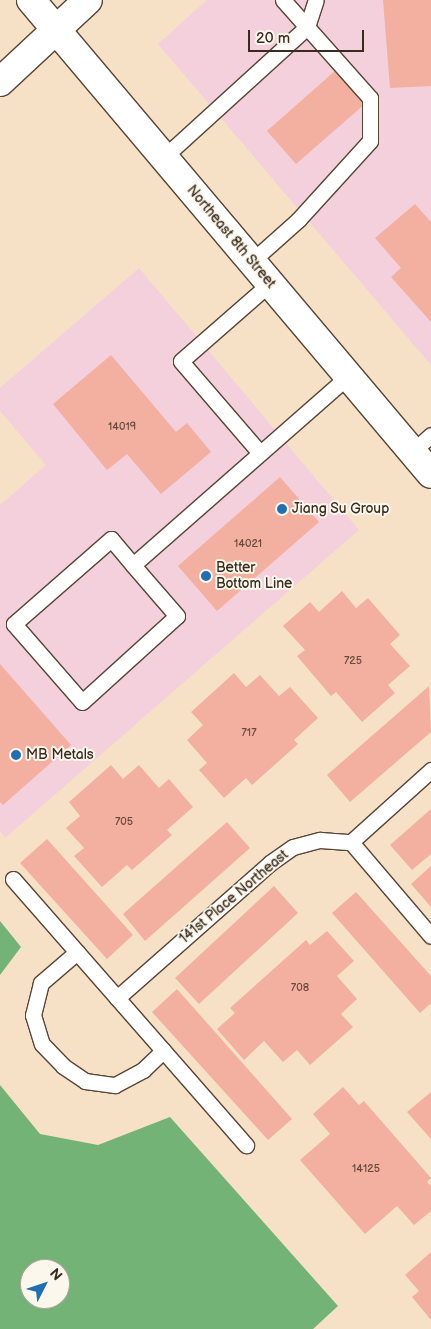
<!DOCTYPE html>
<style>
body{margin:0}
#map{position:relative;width:431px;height:1329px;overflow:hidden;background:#f6e1c7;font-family:"Balsamiq Sans",sans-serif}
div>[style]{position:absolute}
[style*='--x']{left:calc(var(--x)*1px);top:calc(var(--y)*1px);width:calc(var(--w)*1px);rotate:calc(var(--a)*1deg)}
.built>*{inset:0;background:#f4cfdc}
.forest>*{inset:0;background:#73b375}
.building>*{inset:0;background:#f3afa0}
.roads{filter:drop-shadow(1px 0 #574537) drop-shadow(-1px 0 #574537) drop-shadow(0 1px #574537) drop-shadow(0 -1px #574537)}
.lane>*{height:15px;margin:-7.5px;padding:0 7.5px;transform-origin:7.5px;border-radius:7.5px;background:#fff}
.secondary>*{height:28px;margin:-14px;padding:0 14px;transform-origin:14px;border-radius:14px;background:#fff}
.primary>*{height:28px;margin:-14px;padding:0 14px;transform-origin:14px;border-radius:14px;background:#fff}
.dots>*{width:14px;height:14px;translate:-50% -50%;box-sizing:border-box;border:2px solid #fbf7ec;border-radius:50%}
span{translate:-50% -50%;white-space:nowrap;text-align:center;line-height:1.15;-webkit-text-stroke:4px #fbf7ec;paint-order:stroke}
.number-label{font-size:11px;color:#694b3e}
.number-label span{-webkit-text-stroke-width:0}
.street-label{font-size:14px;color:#3b2a1e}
.poi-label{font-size:14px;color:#3b2a1e}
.left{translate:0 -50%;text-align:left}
.north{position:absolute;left:20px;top:1259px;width:50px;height:50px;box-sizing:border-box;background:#fbf7ec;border:1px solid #aea59a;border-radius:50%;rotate:49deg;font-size:14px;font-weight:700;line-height:20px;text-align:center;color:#3b2a1e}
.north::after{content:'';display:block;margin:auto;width:18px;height:22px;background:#1f6fb2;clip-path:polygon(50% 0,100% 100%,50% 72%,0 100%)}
.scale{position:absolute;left:248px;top:30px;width:116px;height:22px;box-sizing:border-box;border:2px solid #3b2a1e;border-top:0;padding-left:6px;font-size:15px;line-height:18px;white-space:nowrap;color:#3b2a1e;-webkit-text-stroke:4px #fbf7ec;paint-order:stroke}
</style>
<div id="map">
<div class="built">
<div style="clip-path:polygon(207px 0,431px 0,431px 365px,158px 44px)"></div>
<div style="clip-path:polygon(139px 268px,359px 530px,5px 838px,0 831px,0 505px,46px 465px,0 411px,0 388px)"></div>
</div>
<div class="forest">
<div style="clip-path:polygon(0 921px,21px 947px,0 975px)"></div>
<div style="clip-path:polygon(evenodd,0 1085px,40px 1134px,98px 1145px,170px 1117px,338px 1306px,313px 1329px,0 1329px,0 1085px,30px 1269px,60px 1269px,60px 1299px,30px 1299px,30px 1269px)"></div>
</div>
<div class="building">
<div style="clip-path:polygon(383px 0,431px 0,431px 86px,390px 88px)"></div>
<div style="clip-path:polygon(336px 70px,366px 103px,296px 164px,267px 131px)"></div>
<div style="clip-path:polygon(415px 204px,431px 222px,431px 322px,391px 277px,401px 268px,375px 238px)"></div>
<div style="clip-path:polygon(111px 355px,176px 432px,187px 423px,211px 452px,161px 494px,127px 454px,107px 470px,53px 404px)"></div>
<div style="clip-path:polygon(280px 477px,319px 522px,217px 611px,178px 566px)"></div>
<div style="clip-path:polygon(342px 591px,356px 608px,368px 598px,400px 635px,390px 644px,410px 666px,388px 685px,395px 693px,362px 722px,336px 692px,331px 696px,297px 656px,305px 650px,283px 626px,310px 602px,319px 612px)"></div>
<div style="clip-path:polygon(0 664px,71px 745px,3px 805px,0 802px)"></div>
<div style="clip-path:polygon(234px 673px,246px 687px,260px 675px,279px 696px,290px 687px,318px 718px,294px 740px,298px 744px,252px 785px,246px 778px,224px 798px,199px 770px,207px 763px,187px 740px,203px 725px,191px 712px)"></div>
<div style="clip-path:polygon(429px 686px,431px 732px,350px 802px,327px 775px)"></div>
<div style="clip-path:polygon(111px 765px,123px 779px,139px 765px,159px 788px,169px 779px,193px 807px,167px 830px,172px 835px,132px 870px,127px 865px,102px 887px,74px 856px,84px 848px,66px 828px,80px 816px,69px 802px)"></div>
<div style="clip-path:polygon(431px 809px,431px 854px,412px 870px,390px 845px)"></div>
<div style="clip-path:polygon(227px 822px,250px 848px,145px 941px,123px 914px)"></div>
<div style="clip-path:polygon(47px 839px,133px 935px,107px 959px,20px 863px)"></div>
<div style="clip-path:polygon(431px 866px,431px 907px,411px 884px)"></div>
<div style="clip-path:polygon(274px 886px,298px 913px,199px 1004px,175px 978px)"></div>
<div style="clip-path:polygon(356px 892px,431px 976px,431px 1003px,420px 1013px,332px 913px)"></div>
<div style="clip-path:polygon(327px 931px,354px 961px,337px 976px,357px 999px,341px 1014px,353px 1027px,310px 1065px,297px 1050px,283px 1062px,264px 1041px,244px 1060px,217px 1029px,235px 1013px,230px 1008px,306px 940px,310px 945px)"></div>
<div style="clip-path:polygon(177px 989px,292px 1119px,268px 1140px,152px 1012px)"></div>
<div style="clip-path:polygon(343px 1087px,359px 1105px,364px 1101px,431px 1178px,427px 1182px,431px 1186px,431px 1211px,414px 1225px,397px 1206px,365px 1234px,300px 1160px,330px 1134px,313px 1114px)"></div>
<div style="clip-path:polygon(431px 1092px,431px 1139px,407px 1112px)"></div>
<div style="clip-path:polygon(431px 1252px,431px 1320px,412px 1297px,419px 1291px,405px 1275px)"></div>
</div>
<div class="roads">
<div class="lane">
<div style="--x:164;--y:157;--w:193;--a:-42.3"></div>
<div style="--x:307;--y:27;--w:28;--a:-72"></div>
<div style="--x:252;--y:261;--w:62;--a:-41.7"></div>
<div style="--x:298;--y:220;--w:107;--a:-47.7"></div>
<div style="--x:370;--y:141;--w:43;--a:-90"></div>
<div style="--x:370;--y:98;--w:131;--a:-131.6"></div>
<div style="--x:412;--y:452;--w:25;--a:-42"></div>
<div style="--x:260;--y:453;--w:121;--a:-130.7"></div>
<div style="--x:181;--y:361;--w:118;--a:-41.2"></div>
<div style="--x:133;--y:565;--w:34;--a:-130"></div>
<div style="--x:111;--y:539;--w:129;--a:138.8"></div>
<div style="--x:14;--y:624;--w:103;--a:48.9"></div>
<div style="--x:82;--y:702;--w:128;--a:-42.2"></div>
<div style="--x:177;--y:616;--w:67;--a:-130.8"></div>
<div style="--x:133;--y:565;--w:286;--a:-41.3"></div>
<div style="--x:351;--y:842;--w:123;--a:49.6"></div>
<div style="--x:13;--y:879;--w:354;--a:48.8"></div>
<div style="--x:77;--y:952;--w:48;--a:139.3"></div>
<div style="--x:41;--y:983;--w:33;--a:104"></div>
<div style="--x:33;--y:1015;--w:30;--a:73"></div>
<div style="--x:42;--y:1044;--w:30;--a:46"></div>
<div style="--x:63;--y:1066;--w:27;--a:34"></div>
<div style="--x:85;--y:1081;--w:30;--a:8"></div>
<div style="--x:115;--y:1085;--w:32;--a:-28"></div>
<div style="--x:143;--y:1070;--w:28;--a:-44"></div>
<div style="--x:117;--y:998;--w:204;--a:-41.4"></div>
<div style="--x:270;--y:863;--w:28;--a:-35"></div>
<div style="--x:293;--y:847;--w:28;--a:-15"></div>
<div style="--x:320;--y:840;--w:31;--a:4"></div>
<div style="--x:351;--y:842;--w:108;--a:-42"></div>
</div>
<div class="secondary">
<div style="--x:0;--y:82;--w:120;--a:-43"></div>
</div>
<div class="primary">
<div style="--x:31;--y:0;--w:620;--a:49.84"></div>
</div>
</div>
<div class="dots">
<div style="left:282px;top:509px;background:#1f6fb2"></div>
<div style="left:206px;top:576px;background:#1f6fb2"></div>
<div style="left:16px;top:755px;background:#1f6fb2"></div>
</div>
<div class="number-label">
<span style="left:122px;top:427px">14019</span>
<span style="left:248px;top:544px">14021</span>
<span style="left:353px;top:661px">725</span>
<span style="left:249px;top:733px">717</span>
<span style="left:124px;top:822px">705</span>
<span style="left:300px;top:988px">708</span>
<span style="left:366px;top:1169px">14125</span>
</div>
<div class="street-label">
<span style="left:231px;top:237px;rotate:50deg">Northeast 8th Street</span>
<span style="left:234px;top:897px;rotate:-40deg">141st Place Northeast</span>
</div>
<div class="poi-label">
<span class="left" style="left:292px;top:509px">Jiang Su Group</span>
<span class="left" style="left:216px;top:576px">Better<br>Bottom Line</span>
<span class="left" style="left:26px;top:755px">MB Metals</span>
</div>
<div class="north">N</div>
<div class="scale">20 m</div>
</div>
